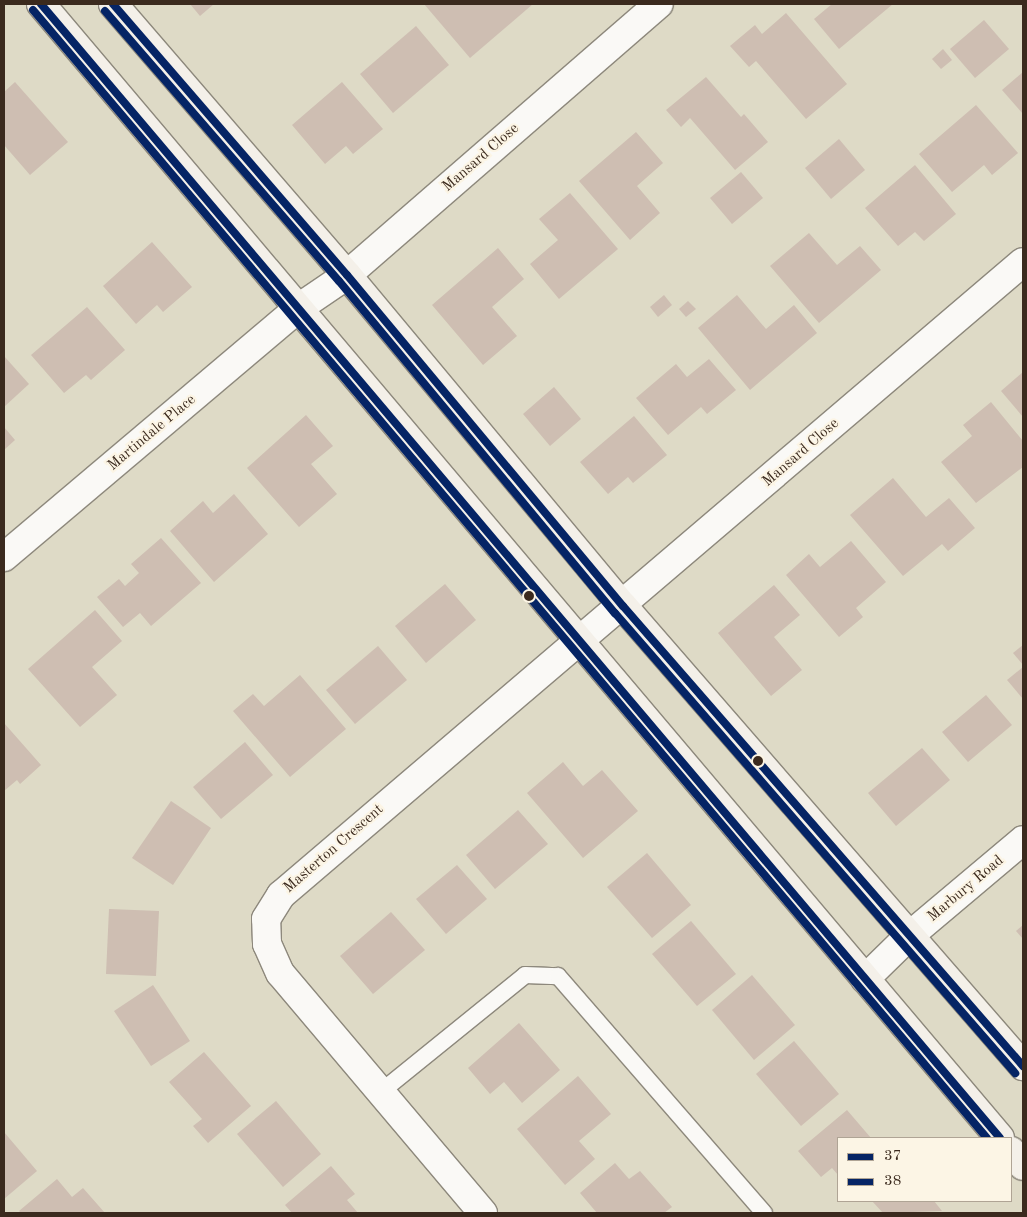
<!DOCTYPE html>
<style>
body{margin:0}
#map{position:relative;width:1027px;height:1217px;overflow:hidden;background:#dedac6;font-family:"Old Standard TT",serif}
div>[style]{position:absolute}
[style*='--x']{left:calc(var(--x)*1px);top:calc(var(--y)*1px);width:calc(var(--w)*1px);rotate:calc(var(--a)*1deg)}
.building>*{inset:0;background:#cebeb2}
.roads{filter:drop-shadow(1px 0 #8d887c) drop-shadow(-1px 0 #8d887c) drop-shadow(0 1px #8d887c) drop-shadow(0 -1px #8d887c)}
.lane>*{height:16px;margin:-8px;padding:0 8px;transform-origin:8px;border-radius:8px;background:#faf9f6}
.street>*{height:28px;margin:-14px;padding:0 14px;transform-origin:14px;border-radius:14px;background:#faf9f6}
.secondary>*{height:28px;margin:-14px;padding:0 14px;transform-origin:14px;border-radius:14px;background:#f4f0e9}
.bus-1>*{height:8px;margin:-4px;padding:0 4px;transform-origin:4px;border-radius:4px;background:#052465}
.bus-2>*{height:8px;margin:-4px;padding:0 4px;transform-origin:4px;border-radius:4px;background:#052465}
.dots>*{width:14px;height:14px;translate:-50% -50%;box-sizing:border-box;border:2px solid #fcf5e5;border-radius:50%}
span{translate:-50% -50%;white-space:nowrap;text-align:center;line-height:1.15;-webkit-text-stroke:4.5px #fcf5e5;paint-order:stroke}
.street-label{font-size:15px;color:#3b2a1e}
.frame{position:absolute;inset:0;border:5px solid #3b2a1e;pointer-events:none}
.legend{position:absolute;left:837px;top:1137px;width:175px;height:65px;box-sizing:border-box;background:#fcf5e5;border:1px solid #afa495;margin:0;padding:6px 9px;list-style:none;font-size:15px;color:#3b2a1e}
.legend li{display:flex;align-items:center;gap:10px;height:25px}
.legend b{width:25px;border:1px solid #afa495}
</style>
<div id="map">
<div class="building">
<div style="clip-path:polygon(190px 4px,214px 4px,200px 16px)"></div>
<div style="clip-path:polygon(424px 4px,533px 4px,470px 58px)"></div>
<div style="clip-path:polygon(832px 4px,893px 4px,839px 49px,814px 19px)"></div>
<div style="clip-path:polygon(786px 13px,847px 84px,806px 119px,756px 61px,749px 67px,730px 46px,755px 25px,762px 34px)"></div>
<div style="clip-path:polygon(984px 20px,1009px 49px,975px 78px,950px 49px)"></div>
<div style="clip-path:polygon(416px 26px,449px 65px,393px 113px,360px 74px)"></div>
<div style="clip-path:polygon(943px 49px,952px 60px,941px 69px,932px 59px)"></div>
<div style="clip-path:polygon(1023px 72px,1023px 114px,1002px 90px)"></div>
<div style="clip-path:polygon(706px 77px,741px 117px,744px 114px,768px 142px,735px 170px,690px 118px,681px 127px,666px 110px)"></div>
<div style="clip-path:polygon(15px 82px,68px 142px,30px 175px,4px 145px,4px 92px)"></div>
<div style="clip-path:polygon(342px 82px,383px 129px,353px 154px,346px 146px,325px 164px,292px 125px)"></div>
<div style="clip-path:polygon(976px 105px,1018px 153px,992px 175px,984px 165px,952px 192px,919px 154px)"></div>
<div style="clip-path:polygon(636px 132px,663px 163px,637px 186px,660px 213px,630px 240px,579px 181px)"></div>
<div style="clip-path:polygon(839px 139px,865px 170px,831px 199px,805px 168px)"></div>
<div style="clip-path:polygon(915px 165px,956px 214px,924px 241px,915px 232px,898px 246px,865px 208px)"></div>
<div style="clip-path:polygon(741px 172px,763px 198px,732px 224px,710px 198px)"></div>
<div style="clip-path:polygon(570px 193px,618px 249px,559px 299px,530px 264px,558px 240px,539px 219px)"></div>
<div style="clip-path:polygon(809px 233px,837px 265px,860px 246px,881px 270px,819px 323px,770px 266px)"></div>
<div style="clip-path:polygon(152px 242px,192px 287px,163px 312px,157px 305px,136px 324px,103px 286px)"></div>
<div style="clip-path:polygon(498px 248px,524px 279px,492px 307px,517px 336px,483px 365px,432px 305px)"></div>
<div style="clip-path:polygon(664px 295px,672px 305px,658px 317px,650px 307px)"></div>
<div style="clip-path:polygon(737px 295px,766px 329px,794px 305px,817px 333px,750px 390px,698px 328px)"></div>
<div style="clip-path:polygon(688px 301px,696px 309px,686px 317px,679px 309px)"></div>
<div style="clip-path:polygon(87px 307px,125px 350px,91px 380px,86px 375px,64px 393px,31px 355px)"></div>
<div style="clip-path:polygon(4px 356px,29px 384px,4px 407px)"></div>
<div style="clip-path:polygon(709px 359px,736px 390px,707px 414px,701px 407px,668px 435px,636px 398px,676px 364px,687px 377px)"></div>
<div style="clip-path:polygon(1023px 372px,1023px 417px,1001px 391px)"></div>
<div style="clip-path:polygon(554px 387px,581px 419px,550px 446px,523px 414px)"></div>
<div style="clip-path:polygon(991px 402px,1023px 441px,1023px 467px,976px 503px,941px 462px,972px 436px,963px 425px)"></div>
<div style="clip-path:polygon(306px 415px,333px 446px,311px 464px,337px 494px,299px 527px,247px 468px)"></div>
<div style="clip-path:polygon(634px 416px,667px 455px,633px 483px,628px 477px,608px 494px,580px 462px)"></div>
<div style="clip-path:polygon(4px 427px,15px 440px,4px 450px)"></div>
<div style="clip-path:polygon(893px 478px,926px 517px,949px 498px,975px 528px,948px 551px,942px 544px,903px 576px,850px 515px)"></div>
<div style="clip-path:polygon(234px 494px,268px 534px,214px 582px,170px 531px,203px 501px,213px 513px)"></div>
<div style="clip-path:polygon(161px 538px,201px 583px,151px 626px,140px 613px,123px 627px,97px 597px,119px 579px,125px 586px,139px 573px,131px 564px)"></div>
<div style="clip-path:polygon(851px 541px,886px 582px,856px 608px,863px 617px,839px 637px,786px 575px,809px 554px,820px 567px)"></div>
<div style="clip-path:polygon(445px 584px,476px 620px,426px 663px,395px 626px)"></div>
<div style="clip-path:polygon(774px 585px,800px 615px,774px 637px,802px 670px,771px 696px,718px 633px)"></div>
<div style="clip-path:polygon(95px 610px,122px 641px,92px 667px,117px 695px,80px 727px,28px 669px)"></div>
<div style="clip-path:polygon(1023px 645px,1023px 665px,1013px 653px)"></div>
<div style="clip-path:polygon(378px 646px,407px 680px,355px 724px,326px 690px)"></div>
<div style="clip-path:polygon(1023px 667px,1023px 699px,1007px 680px)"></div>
<div style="clip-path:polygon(300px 675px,346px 729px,290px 777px,233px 711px,253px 694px,264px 706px)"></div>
<div style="clip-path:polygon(986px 695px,1012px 725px,968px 762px,942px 732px)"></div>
<div style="clip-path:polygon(4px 723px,41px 765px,20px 784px,17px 780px,4px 791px)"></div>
<div style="clip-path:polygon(245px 742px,273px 775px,221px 819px,193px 787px)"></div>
<div style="clip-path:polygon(922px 748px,950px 780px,896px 826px,868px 793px)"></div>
<div style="clip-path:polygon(563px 762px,583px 786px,602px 770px,638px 811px,583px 858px,527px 793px)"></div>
<div style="clip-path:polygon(171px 801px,211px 828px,173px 885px,132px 858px)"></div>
<div style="clip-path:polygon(518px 810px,548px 844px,495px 889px,466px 855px)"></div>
<div style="clip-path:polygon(647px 853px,691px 905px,652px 938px,607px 887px)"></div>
<div style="clip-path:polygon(457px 865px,487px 899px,446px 934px,416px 899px)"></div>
<div style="clip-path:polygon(109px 909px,159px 911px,156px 976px,106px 974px)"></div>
<div style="clip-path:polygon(391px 912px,425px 950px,373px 994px,340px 956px)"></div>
<div style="clip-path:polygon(691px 921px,736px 974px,697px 1006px,652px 954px)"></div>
<div style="clip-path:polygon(1023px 925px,1023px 939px,1016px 931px)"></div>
<div style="clip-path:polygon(752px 975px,795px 1025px,754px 1060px,712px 1010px)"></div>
<div style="clip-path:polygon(153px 985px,190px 1041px,151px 1066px,114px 1011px)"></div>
<div style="clip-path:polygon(519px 1023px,560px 1070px,522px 1103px,504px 1082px,490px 1094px,468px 1068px)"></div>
<div style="clip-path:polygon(794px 1041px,839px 1094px,801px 1126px,756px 1074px)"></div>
<div style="clip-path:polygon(204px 1052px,251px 1106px,208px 1143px,193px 1126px,202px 1119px,169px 1082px)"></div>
<div style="clip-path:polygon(578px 1076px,611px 1114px,579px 1141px,595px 1159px,565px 1185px,517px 1129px)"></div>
<div style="clip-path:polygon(276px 1101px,321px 1154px,283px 1187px,237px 1134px)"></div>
<div style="clip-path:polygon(847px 1110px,871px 1138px,838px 1138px,838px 1175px,832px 1168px,821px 1177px,798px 1151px)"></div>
<div style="clip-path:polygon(4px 1132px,37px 1171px,4px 1199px)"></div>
<div style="clip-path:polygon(615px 1163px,629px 1179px,640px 1171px,672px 1207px,664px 1213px,597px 1213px,580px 1193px)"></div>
<div style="clip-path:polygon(331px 1166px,355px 1194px,347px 1200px,358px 1213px,292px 1213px,285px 1205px)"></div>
<div style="clip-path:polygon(57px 1179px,72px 1197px,83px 1188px,105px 1213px,21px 1213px,19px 1211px)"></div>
<div style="clip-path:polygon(872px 1201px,934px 1201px,942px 1211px,883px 1213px)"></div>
</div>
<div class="roads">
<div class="lane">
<div style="--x:382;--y:1091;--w:184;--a:-39"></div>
<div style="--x:525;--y:975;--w:33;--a:2"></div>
<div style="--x:558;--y:976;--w:314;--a:49"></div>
</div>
<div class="street">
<div style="--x:4;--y:557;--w:387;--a:-40.2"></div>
<div style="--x:300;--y:307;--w:57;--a:-34.2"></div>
<div style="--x:347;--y:275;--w:413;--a:-41"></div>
<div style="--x:865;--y:979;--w:60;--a:-44.3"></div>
<div style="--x:908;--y:937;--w:150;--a:-40.1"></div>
<div style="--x:483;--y:1213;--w:314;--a:-130.2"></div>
<div style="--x:280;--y:973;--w:32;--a:-114"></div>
<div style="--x:267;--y:944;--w:25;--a:-92"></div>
<div style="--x:266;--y:919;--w:28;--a:-58"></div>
<div style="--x:281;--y:895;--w:975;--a:-40.47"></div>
</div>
<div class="secondary">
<div style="--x:41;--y:4;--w:1485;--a:49.78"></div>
<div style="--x:113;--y:4;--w:358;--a:49.2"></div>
<div style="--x:347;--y:275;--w:431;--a:50.2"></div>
<div style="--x:623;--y:606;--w:610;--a:48.99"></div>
<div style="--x:1011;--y:1151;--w:19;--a:51"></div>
</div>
</div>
<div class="bus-1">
<div style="--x:41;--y:4;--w:1485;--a:49.78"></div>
<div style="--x:113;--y:4;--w:358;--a:49.2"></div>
<div style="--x:347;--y:275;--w:431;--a:50.2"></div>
<div style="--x:623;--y:606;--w:610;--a:48.99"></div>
</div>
<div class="bus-2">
<div style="--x:33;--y:10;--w:1477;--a:49.78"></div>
<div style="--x:105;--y:11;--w:357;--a:49.1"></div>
<div style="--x:339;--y:281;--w:432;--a:50.3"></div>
<div style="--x:615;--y:613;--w:610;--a:48.99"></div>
</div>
<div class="dots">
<div style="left:529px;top:596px;background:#3b2a1e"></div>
<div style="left:758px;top:761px;background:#3b2a1e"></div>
</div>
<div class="street-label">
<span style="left:481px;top:158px;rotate:-41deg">Mansard Close</span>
<span style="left:152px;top:433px;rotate:-40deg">Martindale Place</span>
<span style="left:801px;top:453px;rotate:-41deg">Mansard Close</span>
<span style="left:334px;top:849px;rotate:-41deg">Masterton Crescent</span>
<span style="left:966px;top:889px;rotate:-40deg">Marbury Road</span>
</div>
<div class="frame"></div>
<ul class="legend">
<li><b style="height:6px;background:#052465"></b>37</li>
<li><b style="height:6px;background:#052465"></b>38</li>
</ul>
</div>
